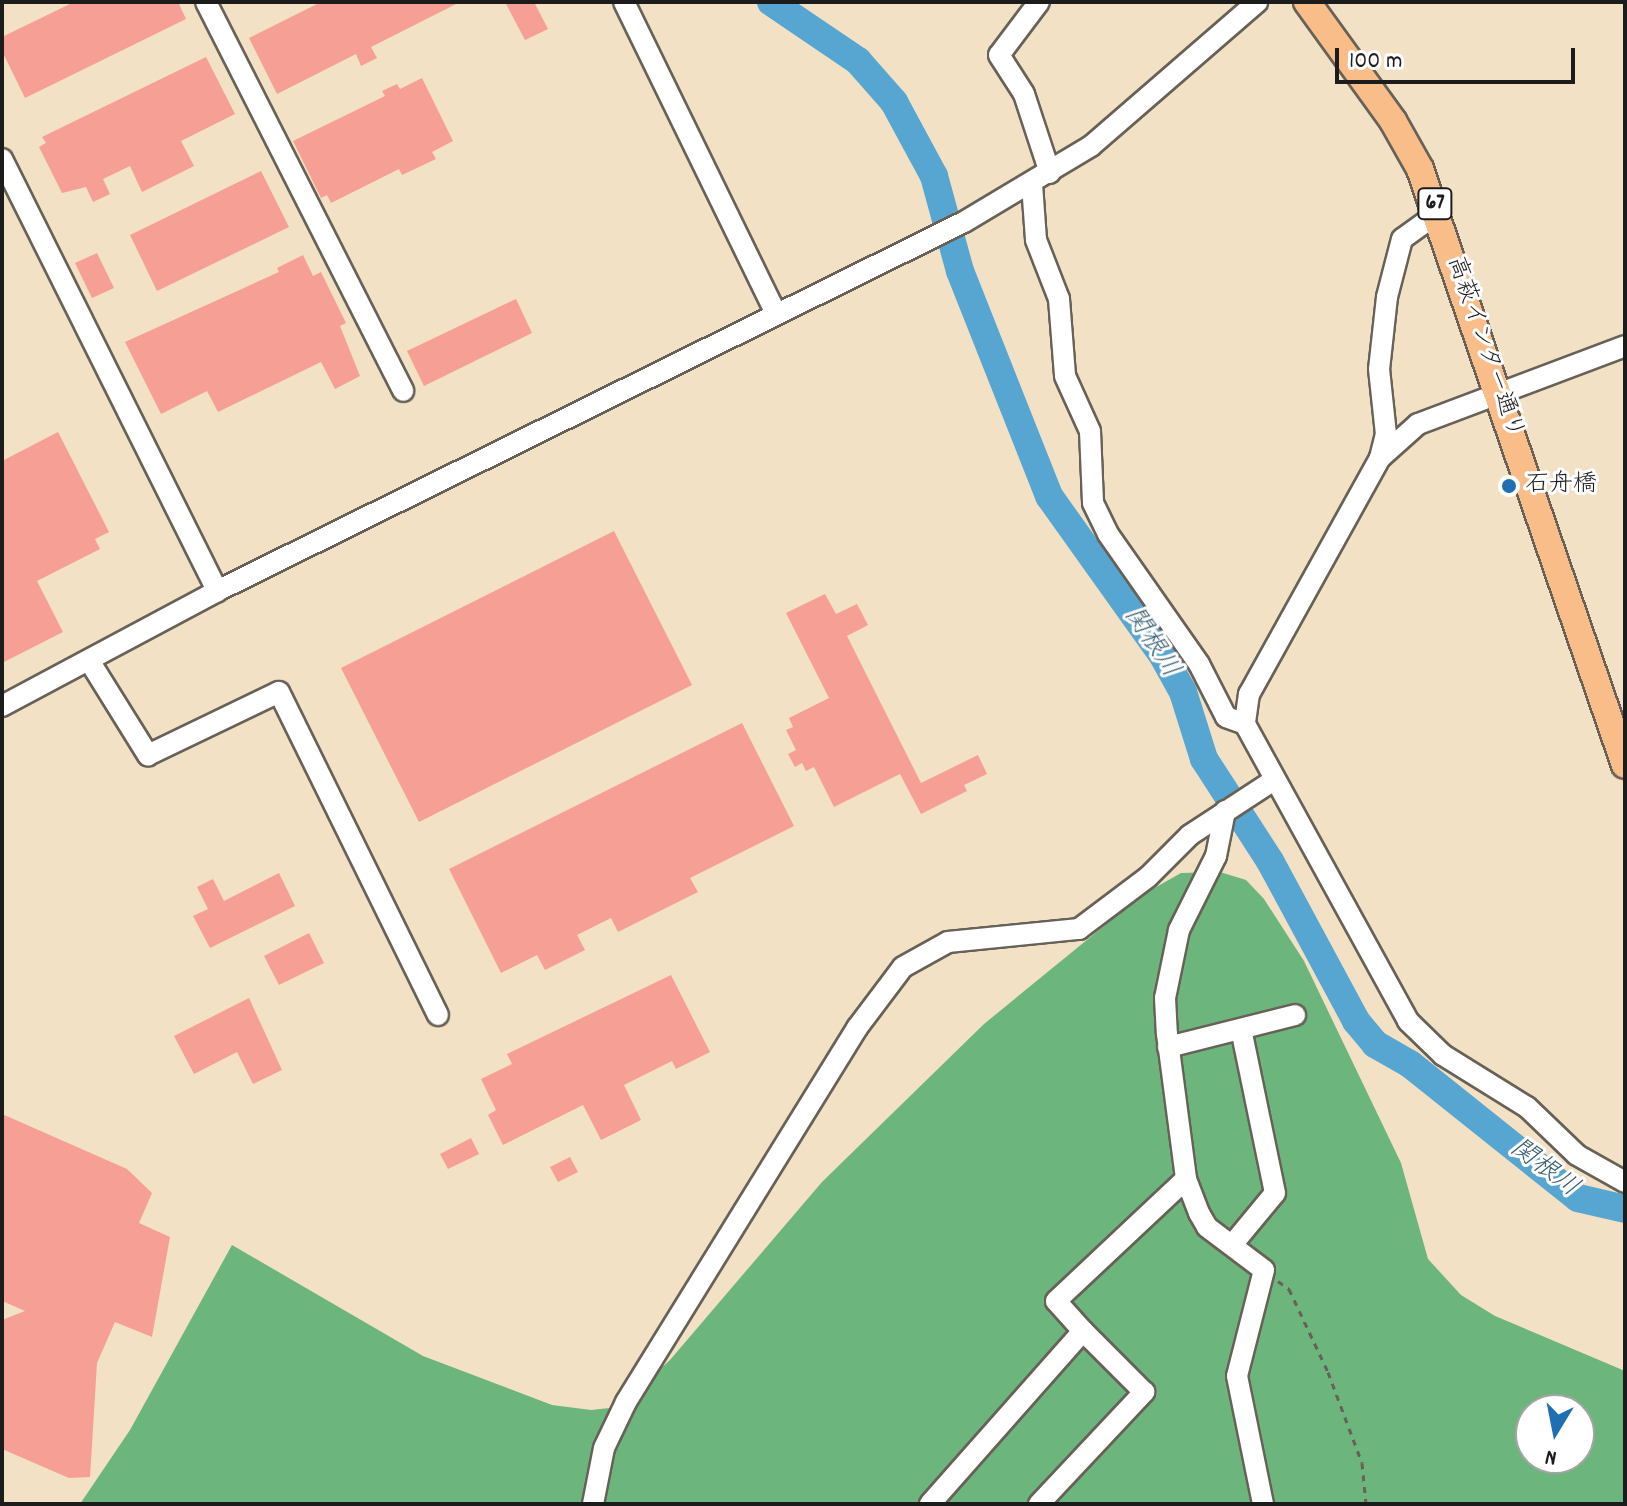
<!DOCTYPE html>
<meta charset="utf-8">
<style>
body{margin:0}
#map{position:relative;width:1627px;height:1506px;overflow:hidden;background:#f2e1c4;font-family:Dekko,"Klee One",sans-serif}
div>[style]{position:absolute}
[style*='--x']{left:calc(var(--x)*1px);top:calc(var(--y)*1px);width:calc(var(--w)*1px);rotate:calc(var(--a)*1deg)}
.forest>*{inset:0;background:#6cb57c}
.river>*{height:28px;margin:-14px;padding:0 14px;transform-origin:14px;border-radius:14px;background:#57a6d1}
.building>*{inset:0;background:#f69f94}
.path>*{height:3px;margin-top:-1.5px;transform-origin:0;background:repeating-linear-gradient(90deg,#676157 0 6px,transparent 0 12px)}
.roads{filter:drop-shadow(2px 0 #676157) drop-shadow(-2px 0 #676157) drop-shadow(0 2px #676157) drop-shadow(0 -2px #676157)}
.minor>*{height:20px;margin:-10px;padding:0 10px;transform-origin:10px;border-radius:10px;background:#fff}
.major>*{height:26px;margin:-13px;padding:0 13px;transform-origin:13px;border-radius:13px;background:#f8bd89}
.dots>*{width:22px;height:22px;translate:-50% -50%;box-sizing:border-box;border:4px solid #fff;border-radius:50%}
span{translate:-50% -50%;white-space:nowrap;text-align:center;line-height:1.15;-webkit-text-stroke:6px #fff;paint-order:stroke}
.shield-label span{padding:2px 6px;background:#fff;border:2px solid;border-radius:6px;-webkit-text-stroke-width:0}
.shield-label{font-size:22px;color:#1c1c1c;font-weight:700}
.street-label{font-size:24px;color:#1c1c1c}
.poi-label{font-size:24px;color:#1c1c1c}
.left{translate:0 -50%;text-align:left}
.water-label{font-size:26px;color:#3a6176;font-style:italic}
.frame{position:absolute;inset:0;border:4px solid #1c1c1c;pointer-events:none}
.north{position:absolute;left:1515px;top:1394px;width:80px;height:80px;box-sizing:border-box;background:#fff;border:2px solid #a4a4a4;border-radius:50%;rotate:190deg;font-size:22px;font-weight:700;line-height:32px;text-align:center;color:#1c1c1c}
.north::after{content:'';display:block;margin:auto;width:28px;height:36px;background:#1f6fb2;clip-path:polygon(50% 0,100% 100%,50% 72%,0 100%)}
.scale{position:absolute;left:1335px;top:48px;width:240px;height:36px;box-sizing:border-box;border:4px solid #1c1c1c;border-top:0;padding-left:10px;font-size:24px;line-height:28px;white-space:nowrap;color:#1c1c1c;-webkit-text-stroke:6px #fff;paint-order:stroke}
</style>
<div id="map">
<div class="forest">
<div style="clip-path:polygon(evenodd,1220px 872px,1246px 880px,1264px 899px,1304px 961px,1401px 1163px,1428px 1259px,1461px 1295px,1495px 1316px,1625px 1371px,1625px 1504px,80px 1504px,130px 1430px,232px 1245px,423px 1356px,552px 1405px,591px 1410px,619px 1407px,670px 1360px,822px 1182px,984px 1024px,1142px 895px,1181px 873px,1220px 872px,1531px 1410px,1579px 1410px,1579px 1458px,1531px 1458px,1531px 1410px)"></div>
</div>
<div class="river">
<div style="--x:771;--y:2;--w:105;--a:34.1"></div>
<div style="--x:858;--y:61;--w:55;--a:48.7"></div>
<div style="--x:894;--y:102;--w:84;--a:61.6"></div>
<div style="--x:934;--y:176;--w:98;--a:74.7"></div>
<div style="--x:960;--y:271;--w:242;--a:68.4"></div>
<div style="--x:1049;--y:496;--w:196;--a:54.5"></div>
<div style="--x:1163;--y:656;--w:41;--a:60.9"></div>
<div style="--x:1183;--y:692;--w:70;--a:72.6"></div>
<div style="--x:1204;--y:759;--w:121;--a:57.1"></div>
<div style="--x:1270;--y:861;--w:182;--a:61.7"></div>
<div style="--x:1356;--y:1021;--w:30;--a:50"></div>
<div style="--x:1375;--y:1044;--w:40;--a:29.7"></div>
<div style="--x:1410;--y:1064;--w:215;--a:38.6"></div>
<div style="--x:1578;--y:1198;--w:48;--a:13.2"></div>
</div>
<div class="building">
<div style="clip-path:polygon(74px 2px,178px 2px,186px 19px,25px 98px,2px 51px,2px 37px)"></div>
<div style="clip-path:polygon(321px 2px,460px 2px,371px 47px,377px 58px,361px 66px,356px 54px,277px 94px,249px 38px)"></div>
<div style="clip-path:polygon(505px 2px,534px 2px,548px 29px,525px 40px)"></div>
<div style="clip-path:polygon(206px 57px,235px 114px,181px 141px,194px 166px,142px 192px,130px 166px,103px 179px,110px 194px,93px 202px,86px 187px,62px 193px,39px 147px,46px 143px,42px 137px)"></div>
<div style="clip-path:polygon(422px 78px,453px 141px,432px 152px,436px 159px,402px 175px,399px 169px,331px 203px,327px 195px,321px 198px,293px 141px,385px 96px,382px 91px,397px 84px,400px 89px)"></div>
<div style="clip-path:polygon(261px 171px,289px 227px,157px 291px,130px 235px)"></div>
<div style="clip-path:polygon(97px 253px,114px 288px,92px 298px,75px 263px)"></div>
<div style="clip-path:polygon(303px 255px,313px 276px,321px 272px,346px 323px,340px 326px,360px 376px,335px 389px,321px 362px,218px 412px,207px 391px,161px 414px,125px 342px,279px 272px,277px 268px)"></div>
<div style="clip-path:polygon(516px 299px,532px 333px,424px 386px,407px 351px)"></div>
<div style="clip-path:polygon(58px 432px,109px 532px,95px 539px,100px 549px,37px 581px,63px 632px,2px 663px,2px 461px)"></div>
<div style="clip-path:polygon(614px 531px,692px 685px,419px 822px,341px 668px)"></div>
<div style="clip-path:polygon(825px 594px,836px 614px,857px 604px,868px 625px,847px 636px,921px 783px,978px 755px,987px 774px,964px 785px,967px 791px,921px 814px,900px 774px,834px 807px,814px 767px,806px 771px,802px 763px,795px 767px,788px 754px,796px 750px,786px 730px,793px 727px,789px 718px,829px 698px,786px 613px)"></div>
<div style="clip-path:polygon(742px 723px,794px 826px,690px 878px,698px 892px,618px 932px,611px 918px,577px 935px,585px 950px,545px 970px,537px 955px,501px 973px,449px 869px)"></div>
<div style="clip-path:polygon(279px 873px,295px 906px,210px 948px,193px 916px,208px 909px,197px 887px,213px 879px,224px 901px)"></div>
<div style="clip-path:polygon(309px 933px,324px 963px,279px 985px,264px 956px)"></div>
<div style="clip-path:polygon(671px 975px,710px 1052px,676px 1069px,672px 1061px,624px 1085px,641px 1120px,601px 1140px,583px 1105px,503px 1145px,488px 1115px,496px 1110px,481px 1079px,512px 1064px,507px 1054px)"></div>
<div style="clip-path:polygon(249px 998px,282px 1070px,253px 1084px,237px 1052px,194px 1074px,174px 1036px)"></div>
<div style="clip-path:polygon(2px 1114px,127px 1169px,152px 1193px,139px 1223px,170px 1237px,152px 1337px,115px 1322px,97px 1363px,90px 1477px,69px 1478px,2px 1449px,2px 1320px,25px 1311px,2px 1301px)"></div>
<div style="clip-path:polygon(471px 1138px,479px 1154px,448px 1169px,440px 1154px)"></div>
<div style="clip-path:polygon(570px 1157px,578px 1172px,558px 1182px,550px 1167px)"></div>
</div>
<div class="path">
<div style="--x:1278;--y:1281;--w:14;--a:36"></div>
<div style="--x:1289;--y:1289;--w:92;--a:64.8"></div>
<div style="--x:1328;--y:1372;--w:97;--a:69.5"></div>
<div style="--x:1362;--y:1463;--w:41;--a:84.4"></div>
</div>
<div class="roads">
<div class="minor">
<div style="--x:206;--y:2;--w:436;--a:63.1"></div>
<div style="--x:624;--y:2;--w:347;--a:64"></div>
<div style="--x:1039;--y:2;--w:66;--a:127"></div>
<div style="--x:999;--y:55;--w:46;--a:57.3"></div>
<div style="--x:1024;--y:94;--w:83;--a:71.8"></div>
<div style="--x:2;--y:159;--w:483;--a:63.5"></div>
<div style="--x:1032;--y:184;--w:56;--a:85.9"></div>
<div style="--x:1036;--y:240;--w:63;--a:68.7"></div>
<div style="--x:1059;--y:299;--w:77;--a:85.5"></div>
<div style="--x:1065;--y:376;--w:60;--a:65.6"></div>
<div style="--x:1090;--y:431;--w:72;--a:87.6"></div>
<div style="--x:1093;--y:503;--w:34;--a:64"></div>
<div style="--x:1108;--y:534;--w:159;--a:55"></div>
<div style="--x:1199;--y:664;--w:59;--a:63"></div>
<div style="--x:1226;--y:717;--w:20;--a:20"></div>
<div style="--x:1438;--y:213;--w:44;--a:144.2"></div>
<div style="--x:1402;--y:239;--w:60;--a:104.5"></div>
<div style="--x:1387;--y:297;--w:72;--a:96.3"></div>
<div style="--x:1379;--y:369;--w:65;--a:83.9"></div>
<div style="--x:1386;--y:434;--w:25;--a:104"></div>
<div style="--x:1380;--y:458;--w:270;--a:119"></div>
<div style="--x:1249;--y:694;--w:30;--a:98"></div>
<div style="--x:1245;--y:724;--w:339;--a:61.2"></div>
<div style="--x:1408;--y:1021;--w:49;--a:44.2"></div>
<div style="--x:1443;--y:1055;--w:99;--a:31.8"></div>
<div style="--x:1527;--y:1107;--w:69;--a:43.8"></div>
<div style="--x:1577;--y:1155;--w:55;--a:29.4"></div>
<div style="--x:1380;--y:458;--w:51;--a:-41.8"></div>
<div style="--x:1418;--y:424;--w:221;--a:-20.6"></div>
<div style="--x:90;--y:662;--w:110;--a:58.1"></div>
<div style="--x:148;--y:755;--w:145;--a:-25.7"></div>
<div style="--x:279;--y:692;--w:360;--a:63.8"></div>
<div style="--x:2;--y:706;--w:244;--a:-28.1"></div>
<div style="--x:217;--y:591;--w:833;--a:-26.29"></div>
<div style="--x:964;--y:222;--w:148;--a:-30.9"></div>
<div style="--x:1091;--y:146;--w:220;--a:-40.9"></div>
<div style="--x:1225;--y:811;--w:46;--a:101.3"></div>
<div style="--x:1216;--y:856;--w:83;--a:116.6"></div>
<div style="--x:1179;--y:930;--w:69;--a:101.6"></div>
<div style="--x:1165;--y:998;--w:36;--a:87"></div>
<div style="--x:1167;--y:1034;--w:146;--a:82.5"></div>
<div style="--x:1186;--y:1179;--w:36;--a:69"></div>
<div style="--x:1199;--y:1213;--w:16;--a:60"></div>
<div style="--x:1207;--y:1227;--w:71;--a:37"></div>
<div style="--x:1264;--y:1270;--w:109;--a:104.3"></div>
<div style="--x:1237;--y:1376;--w:131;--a:78.5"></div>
<div style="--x:1168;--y:1047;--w:131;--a:-14.1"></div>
<div style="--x:1232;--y:1245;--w:67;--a:-50.4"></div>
<div style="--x:1275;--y:1193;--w:167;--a:-101.7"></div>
<div style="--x:593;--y:1504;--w:57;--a:-78.9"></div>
<div style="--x:604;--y:1448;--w:51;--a:-64.4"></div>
<div style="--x:626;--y:1402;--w:440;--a:-58.3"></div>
<div style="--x:857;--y:1028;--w:76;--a:-53"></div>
<div style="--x:903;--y:967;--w:51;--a:-29.1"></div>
<div style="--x:948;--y:942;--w:132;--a:-5.7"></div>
<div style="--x:1079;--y:929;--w:86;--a:-37"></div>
<div style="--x:1148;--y:877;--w:59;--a:-45"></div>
<div style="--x:1190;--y:835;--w:100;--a:-33.2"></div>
<div style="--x:930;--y:1504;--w:231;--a:-48.5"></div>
<div style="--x:1083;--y:1331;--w:40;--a:-132"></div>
<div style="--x:1056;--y:1301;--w:178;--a:-43.2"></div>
<div style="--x:1039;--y:1504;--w:154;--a:-46.8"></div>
<div style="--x:1144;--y:1392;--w:86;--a:-135"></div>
</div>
<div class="major">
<div style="--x:1307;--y:2;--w:147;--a:54.1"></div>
<div style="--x:1393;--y:121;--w:55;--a:60.6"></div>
<div style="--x:1420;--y:169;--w:630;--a:71.02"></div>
</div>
</div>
<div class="dots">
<div style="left:1509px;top:486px;background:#1f6fb2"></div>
</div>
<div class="shield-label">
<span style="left:1435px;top:204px">67</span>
</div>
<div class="street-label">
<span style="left:1484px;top:348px;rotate:71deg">高萩インター通り</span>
</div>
<div class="poi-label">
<span class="left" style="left:1525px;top:486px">石舟橋</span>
</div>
<div class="water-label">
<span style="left:1151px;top:643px;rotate:57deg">関根川</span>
<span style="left:1544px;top:1169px;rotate:37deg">関根川</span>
</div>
<div class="frame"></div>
<div class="north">N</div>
<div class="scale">100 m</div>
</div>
